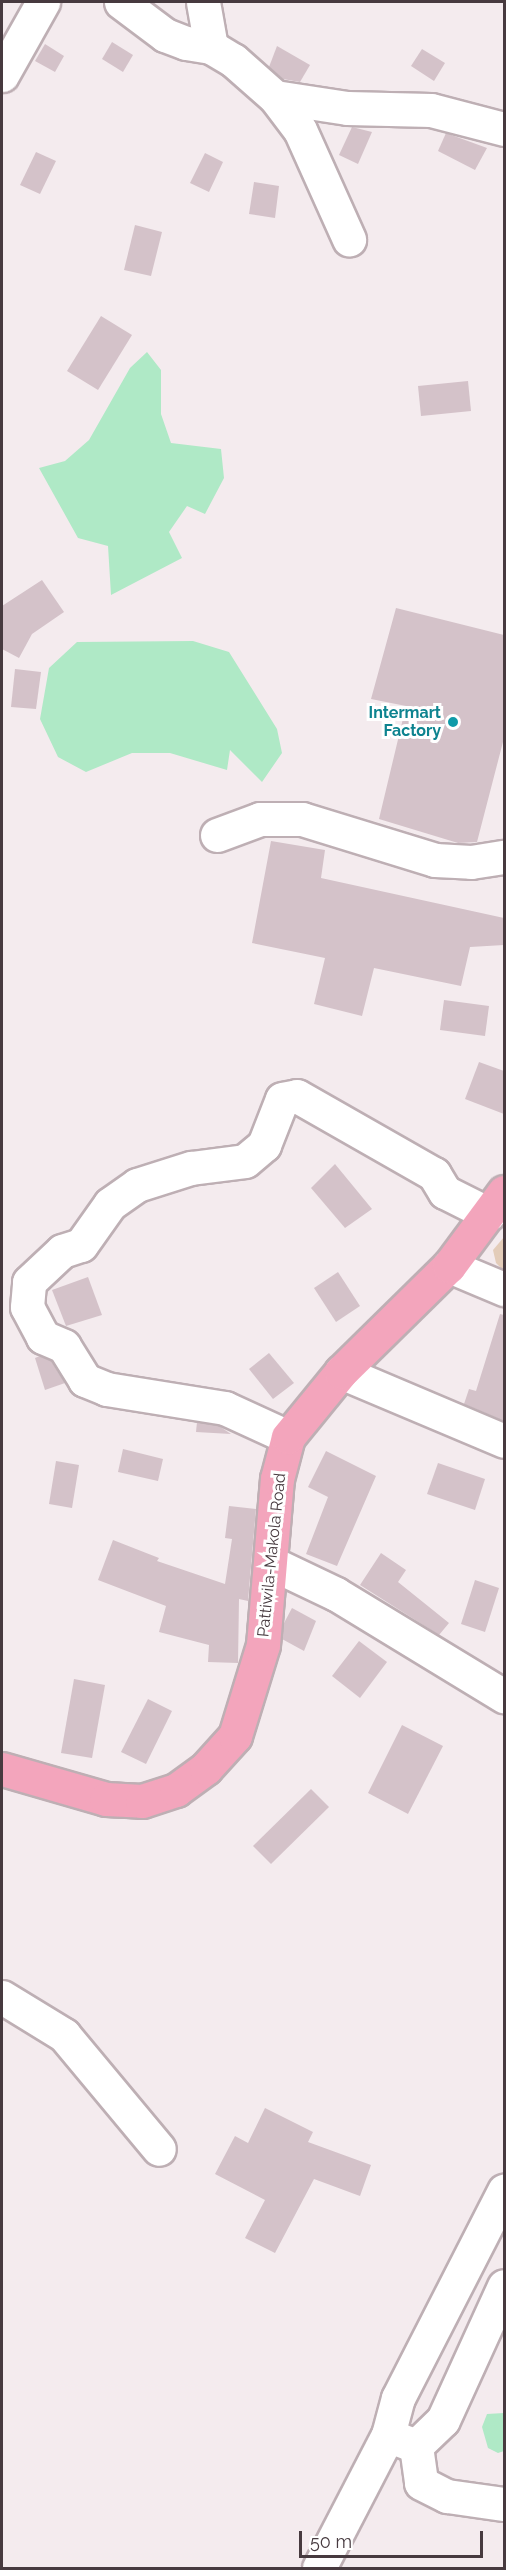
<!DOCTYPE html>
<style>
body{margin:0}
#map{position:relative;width:506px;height:2570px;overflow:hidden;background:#f4ebee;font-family:Raleway,sans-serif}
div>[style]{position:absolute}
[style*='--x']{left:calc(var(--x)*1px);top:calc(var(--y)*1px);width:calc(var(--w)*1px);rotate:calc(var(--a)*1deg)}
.green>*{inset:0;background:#e3ccb9}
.water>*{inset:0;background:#afe9c6}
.building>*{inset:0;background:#d4c2c9}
.roads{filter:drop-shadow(2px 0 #beafb4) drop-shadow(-2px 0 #beafb4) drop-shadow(0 2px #beafb4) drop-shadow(0 -2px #beafb4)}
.minor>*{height:33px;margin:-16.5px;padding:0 16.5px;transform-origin:16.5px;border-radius:16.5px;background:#fff}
.major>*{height:33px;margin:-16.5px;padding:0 16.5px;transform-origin:16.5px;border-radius:16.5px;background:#f3a5bc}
.dots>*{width:16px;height:16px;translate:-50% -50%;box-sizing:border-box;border:3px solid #fff;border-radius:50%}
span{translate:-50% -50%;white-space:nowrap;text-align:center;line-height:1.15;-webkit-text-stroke:6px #fff;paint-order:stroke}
.culture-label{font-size:16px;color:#0d838f;font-weight:700}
.right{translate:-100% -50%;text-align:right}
.street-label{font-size:16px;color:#473a3f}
.frame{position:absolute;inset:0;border:3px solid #473a3f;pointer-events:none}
.scale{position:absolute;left:299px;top:2531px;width:184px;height:27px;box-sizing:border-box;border:3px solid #473a3f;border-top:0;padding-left:8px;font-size:18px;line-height:21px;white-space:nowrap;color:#473a3f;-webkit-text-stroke:4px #fff;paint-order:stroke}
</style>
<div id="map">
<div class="green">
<div style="clip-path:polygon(504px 1237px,504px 1271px,496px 1263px,493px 1250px)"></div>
</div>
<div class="water">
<div style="clip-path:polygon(147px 352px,161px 370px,161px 414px,171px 443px,221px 449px,224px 478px,205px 514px,187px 506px,169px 532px,182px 558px,111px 595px,108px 546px,78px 538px,39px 468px,65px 461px,89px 440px,130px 368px)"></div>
<div style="clip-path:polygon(193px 641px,229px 652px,277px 729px,282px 753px,262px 782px,230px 750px,227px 770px,170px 753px,132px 753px,86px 772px,58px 757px,40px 719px,49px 668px,77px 642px)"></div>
<div style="clip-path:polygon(504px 2413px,504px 2451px,498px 2453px,488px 2448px,482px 2427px,487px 2414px)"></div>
</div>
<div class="building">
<div style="clip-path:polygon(112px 42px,133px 55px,123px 72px,102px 59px)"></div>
<div style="clip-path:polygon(45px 44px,64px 56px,55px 72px,35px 61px)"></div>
<div style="clip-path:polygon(277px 46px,310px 65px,300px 82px,283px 79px,269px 67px)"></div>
<div style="clip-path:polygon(422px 49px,445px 63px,434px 81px,411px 66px)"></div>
<div style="clip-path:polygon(352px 127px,372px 132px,358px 164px,339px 155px)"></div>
<div style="clip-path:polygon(446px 133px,487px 148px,475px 170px,438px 151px)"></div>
<div style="clip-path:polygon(36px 152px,56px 161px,40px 194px,20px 185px)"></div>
<div style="clip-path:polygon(205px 153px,223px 162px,209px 192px,190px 183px)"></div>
<div style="clip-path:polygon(254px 182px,279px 186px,275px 218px,249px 214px)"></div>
<div style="clip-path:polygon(135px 225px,162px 232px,151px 276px,124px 270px)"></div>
<div style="clip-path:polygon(101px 316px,132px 335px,98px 390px,67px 371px)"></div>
<div style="clip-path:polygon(468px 381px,471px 411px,421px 416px,418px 386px)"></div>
<div style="clip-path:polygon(42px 580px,64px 612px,32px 634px,19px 658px,2px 649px,2px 606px)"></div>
<div style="clip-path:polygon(396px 608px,504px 635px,504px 738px,477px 842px,458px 843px,379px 819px,406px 706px,371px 699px)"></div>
<div style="clip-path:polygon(15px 669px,41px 672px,36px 709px,11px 707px)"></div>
<div style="clip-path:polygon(271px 841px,325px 850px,321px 878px,504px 918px,504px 945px,470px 947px,461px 986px,374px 968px,362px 1016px,314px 1004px,325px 958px,252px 943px)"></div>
<div style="clip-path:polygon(444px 1000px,489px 1006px,485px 1036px,440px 1030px)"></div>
<div style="clip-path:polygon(479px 1062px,504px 1071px,504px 1114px,465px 1099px)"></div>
<div style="clip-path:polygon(335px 1164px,372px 1209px,345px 1228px,311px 1188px)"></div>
<div style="clip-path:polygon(338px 1272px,360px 1306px,336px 1322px,314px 1288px)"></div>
<div style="clip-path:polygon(88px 1277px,102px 1315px,66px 1326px,52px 1290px)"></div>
<div style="clip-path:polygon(500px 1314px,504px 1315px,504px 1421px,464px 1404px,469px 1389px,476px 1391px)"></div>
<div style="clip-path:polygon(269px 1353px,294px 1383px,273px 1399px,249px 1369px)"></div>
<div style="clip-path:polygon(40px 1356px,51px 1361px,65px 1383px,45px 1390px,35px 1358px)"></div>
<div style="clip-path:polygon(197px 1422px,219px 1426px,231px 1434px,196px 1432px)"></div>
<div style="clip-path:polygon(123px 1449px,163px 1459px,158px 1481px,118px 1472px)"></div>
<div style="clip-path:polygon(326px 1451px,376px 1476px,337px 1566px,306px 1554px,328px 1497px,308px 1487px)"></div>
<div style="clip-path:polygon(56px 1461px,79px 1465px,72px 1508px,49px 1504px)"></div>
<div style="clip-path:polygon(438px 1463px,485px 1479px,475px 1510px,427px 1494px)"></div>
<div style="clip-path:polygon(229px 1506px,256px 1509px,248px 1601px,239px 1599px,238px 1663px,208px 1662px,209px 1645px,159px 1632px,166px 1606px,98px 1580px,113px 1540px,159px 1558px,157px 1561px,225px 1584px,232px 1539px,225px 1538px)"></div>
<div style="clip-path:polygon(381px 1553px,406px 1570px,398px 1582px,449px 1623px,439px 1635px,360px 1585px)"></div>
<div style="clip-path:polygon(475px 1580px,499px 1588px,485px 1632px,461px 1624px)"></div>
<div style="clip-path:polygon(292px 1608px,316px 1621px,304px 1651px,282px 1639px,284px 1623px)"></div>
<div style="clip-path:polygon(359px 1641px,387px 1662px,360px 1698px,332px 1676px)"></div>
<div style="clip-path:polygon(74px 1679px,105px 1685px,92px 1758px,61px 1753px)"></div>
<div style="clip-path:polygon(148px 1699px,172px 1711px,146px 1764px,121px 1752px)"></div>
<div style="clip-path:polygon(402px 1725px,443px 1746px,408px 1814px,368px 1793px)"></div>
<div style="clip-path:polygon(311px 1789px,329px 1807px,271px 1864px,253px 1846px)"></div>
<div style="clip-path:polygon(265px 2108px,313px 2132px,308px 2142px,371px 2165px,360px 2196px,314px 2179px,275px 2253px,245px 2238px,265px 2200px,215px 2174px,235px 2136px,248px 2143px)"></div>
</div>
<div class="roads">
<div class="minor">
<div style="--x:121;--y:2;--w:55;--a:36.9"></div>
<div style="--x:165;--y:35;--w:22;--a:21"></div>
<div style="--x:186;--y:43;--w:25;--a:9"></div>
<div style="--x:211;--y:47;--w:26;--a:31"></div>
<div style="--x:233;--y:60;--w:56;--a:41.4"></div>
<div style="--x:275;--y:97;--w:41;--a:52.9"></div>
<div style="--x:300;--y:130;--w:120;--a:65.8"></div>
<div style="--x:203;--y:2;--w:46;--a:79.9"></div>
<div style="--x:2;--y:75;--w:84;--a:-60.7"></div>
<div style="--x:275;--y:97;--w:73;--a:8.7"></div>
<div style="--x:347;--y:108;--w:84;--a:1.4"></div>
<div style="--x:431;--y:110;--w:75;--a:14.6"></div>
<div style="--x:217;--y:835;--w:46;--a:-20.4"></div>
<div style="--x:260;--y:819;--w:42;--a:0"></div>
<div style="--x:302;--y:819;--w:139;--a:17.1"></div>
<div style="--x:435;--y:860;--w:36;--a:3"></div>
<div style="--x:471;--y:862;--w:33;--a:-9"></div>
<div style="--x:449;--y:1266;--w:60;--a:22.7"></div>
<div style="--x:341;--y:1372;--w:177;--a:22.9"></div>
<div style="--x:288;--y:1437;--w:69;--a:-155.3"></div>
<div style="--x:225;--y:1408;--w:120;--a:-170.9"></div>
<div style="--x:107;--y:1389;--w:24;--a:-158"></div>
<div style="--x:85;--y:1380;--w:40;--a:-122"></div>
<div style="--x:64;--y:1346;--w:23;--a:-157"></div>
<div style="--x:43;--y:1337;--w:34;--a:-118"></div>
<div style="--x:27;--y:1307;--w:25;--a:-85"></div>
<div style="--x:29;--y:1282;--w:45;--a:-43.2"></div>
<div style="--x:62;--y:1251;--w:20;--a:-18"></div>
<div style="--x:81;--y:1245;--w:50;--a:-54.7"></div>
<div style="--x:110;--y:1204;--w:33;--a:-35"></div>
<div style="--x:137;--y:1185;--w:57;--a:-17.5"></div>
<div style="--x:191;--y:1168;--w:54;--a:-7.4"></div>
<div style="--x:245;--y:1161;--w:25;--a:-40"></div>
<div style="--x:264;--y:1145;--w:49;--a:-68.6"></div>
<div style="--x:282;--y:1099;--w:15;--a:-11"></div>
<div style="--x:297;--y:1096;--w:158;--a:29.7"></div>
<div style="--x:434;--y:1174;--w:21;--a:59"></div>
<div style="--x:445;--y:1192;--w:49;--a:26.6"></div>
<div style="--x:271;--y:1563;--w:72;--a:25.5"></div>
<div style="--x:336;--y:1594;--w:197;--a:31.3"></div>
<div style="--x:2;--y:1997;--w:73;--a:31.5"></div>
<div style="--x:64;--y:2035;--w:148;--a:50.2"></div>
<div style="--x:416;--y:2446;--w:30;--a:-159"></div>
<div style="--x:388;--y:2435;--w:38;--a:-75"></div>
<div style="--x:398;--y:2398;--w:233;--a:-62.9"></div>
<div style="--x:416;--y:2446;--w:37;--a:-44"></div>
<div style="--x:443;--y:2420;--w:147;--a:-65.5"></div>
<div style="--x:416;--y:2446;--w:37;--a:82"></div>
<div style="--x:421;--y:2483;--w:29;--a:27"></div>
<div style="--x:447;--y:2496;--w:58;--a:8"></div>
<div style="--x:319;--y:2568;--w:150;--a:-62.6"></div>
</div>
<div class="major">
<div style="--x:2;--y:1769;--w:108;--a:16.1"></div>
<div style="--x:106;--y:1799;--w:36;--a:3"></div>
<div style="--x:142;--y:1801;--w:36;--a:-18"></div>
<div style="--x:176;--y:1790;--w:37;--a:-36"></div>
<div style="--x:206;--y:1768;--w:43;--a:-47.8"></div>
<div style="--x:235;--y:1736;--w:95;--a:-72.9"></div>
<div style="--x:263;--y:1645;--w:167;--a:-85.2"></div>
<div style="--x:277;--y:1479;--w:43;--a:-75.3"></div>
<div style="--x:288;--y:1437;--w:84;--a:-50.8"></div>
<div style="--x:341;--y:1372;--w:151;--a:-44.5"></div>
<div style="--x:449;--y:1266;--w:92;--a:-53.4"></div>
</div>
</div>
<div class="dots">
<div style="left:453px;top:722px;background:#0f9aa8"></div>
</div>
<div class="culture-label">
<span class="right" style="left:441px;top:722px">Intermart<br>Factory</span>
</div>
<div class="street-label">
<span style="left:272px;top:1555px;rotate:-84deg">Pattiwila-Makola Road</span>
</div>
<div class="frame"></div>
<div class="scale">50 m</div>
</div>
